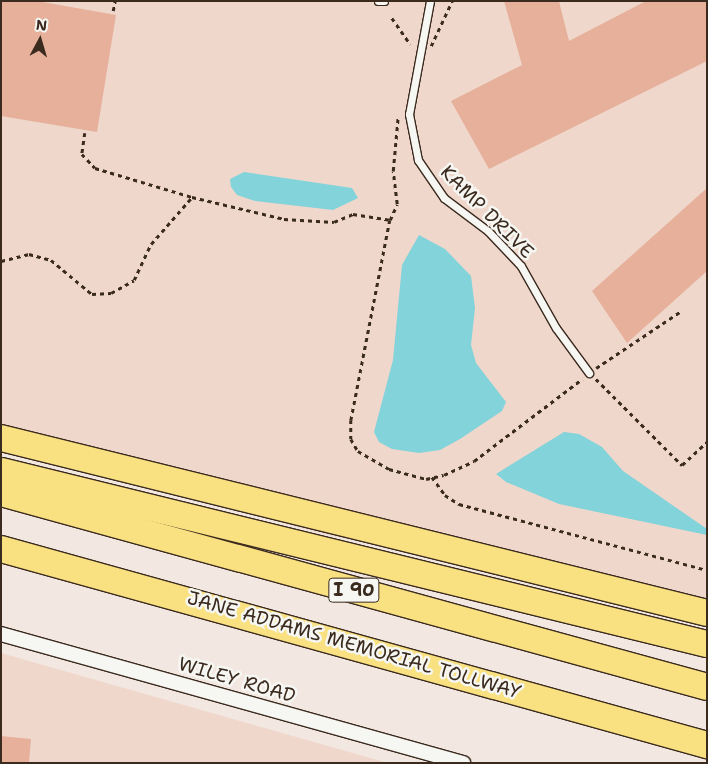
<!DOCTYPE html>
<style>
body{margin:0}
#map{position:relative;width:708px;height:764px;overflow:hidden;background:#f3e8e1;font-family:"Shantell Sans",sans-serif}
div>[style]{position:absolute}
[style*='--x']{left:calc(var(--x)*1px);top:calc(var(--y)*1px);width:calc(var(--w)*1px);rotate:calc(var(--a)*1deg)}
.built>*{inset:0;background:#efd7cc}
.water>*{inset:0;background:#82d3da}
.building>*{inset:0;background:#e6b09b}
.path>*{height:2.5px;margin-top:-1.25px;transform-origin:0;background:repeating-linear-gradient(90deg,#3b2a1e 0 4px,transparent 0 8px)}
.roads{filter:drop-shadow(1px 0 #3b2a1e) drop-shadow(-1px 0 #3b2a1e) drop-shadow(0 1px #3b2a1e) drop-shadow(0 -1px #3b2a1e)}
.service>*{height:7px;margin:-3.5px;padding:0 3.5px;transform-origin:3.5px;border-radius:3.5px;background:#f6f6f2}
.minor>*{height:14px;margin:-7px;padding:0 7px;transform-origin:7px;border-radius:7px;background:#f6f6f2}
.motorway>*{height:26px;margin:-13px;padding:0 13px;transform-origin:13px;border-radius:13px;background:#f9e181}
span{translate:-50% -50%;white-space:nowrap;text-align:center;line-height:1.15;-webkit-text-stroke:5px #f6f6f2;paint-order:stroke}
.shield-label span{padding:1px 4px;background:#f6f6f2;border:1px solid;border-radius:4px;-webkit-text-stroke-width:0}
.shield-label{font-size:18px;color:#3b2a1e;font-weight:700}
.street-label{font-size:19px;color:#3b2a1e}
.frame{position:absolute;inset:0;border:2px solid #3b2a1e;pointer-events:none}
.north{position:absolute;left:15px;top:15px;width:50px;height:50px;-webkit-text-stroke:4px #f6f6f2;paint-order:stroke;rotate:6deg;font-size:14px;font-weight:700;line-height:20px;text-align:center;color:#3b2a1e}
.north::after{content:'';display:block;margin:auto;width:18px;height:22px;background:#3b2a1e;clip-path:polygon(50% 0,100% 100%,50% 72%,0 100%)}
</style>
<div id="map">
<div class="built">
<div style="clip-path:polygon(1px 1px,707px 1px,707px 613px,323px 534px,1px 445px)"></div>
<div style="clip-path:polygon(1px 653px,388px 763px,1px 763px)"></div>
</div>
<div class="water">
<div style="clip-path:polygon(244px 172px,352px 188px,358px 198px,333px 210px,255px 201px,237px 195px,231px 187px,230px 179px)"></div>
<div style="clip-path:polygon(419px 235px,445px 249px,471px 276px,475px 308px,471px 345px,476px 363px,506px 402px,502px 411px,460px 439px,440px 450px,419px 453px,392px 449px,379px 442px,374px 432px,393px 360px,402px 265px)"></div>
<div style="clip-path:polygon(564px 432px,579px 434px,602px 447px,623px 471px,707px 529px,707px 535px,559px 504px,506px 482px,496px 474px)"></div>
</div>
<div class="building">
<div style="clip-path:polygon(1px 1px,37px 1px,116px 15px,97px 132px,1px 116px)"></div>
<div style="clip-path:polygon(504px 1px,559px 1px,569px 41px,646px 1px,707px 1px,707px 61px,489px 169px,451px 101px,522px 65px)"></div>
<div style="clip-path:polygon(707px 188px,707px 271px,627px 343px,592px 291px)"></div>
<div style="clip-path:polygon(1px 736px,31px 739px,29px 763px,1px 763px)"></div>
</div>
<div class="path">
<div style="--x:113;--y:11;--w:10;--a:-79"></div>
<div style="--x:392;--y:18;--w:32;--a:55"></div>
<div style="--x:431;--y:46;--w:50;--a:-65"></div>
<div style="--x:85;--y:133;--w:21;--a:98"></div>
<div style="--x:82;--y:154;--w:19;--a:47"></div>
<div style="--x:95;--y:168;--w:101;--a:16.6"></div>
<div style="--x:390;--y:220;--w:204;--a:101"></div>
<div style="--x:351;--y:420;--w:19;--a:90"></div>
<div style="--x:351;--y:439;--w:14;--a:60"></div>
<div style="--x:358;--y:451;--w:36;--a:30"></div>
<div style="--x:389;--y:469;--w:38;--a:15"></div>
<div style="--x:426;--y:479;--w:18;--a:-13"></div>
<div style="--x:444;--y:475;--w:33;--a:-25"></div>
<div style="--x:474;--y:461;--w:136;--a:-37.2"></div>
<div style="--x:1;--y:261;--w:29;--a:-14"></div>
<div style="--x:29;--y:254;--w:23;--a:15"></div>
<div style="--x:51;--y:260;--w:53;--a:39.7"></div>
<div style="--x:92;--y:294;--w:19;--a:-3"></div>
<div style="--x:111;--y:293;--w:26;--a:-29"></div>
<div style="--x:134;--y:280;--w:40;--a:-65"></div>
<div style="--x:151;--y:244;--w:62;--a:-48.9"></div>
<div style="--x:192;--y:197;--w:95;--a:13.4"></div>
<div style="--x:284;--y:219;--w:50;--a:3.4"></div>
<div style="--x:334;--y:222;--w:21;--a:-23"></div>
<div style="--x:353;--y:214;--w:37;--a:9"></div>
<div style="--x:390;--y:220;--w:17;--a:-66"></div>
<div style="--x:397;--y:204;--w:33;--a:-97"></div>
<div style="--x:393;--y:171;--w:55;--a:-84.8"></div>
<div style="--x:596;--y:368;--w:102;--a:-33.8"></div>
<div style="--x:596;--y:379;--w:122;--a:45"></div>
<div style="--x:682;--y:465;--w:34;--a:-43"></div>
<div style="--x:432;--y:477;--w:22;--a:54"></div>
<div style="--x:445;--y:495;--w:17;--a:33"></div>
<div style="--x:459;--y:504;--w:257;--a:14.9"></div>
</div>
<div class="roads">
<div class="service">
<div style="--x:378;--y:1;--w:6;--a:0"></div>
<div style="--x:430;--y:1;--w:115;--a:100.5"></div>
<div style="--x:409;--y:114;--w:47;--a:78.9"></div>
<div style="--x:418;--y:160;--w:46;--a:55.6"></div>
<div style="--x:444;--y:198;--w:55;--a:36.9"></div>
<div style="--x:488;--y:231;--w:48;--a:46.7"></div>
<div style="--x:521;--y:266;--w:71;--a:60.6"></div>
<div style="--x:556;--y:328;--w:56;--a:53.7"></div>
</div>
<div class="minor">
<div style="--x:1;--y:634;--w:480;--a:15.6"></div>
</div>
<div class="motorway">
<div style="--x:1;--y:438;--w:727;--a:13.92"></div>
<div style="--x:1;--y:471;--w:727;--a:13.77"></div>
<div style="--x:1;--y:493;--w:732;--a:15.36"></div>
<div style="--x:1;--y:549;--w:733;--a:15.52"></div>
</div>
</div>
<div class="shield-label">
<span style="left:354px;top:590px">I 90</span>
</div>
<div class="street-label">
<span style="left:487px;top:212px;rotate:45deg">KAMP DRIVE</span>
<span style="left:354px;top:645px;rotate:16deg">JANE ADDAMS MEMORIAL TOLLWAY</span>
<span style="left:237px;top:680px;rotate:16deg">WILEY ROAD</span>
</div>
<div class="frame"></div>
<div class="north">N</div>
</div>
